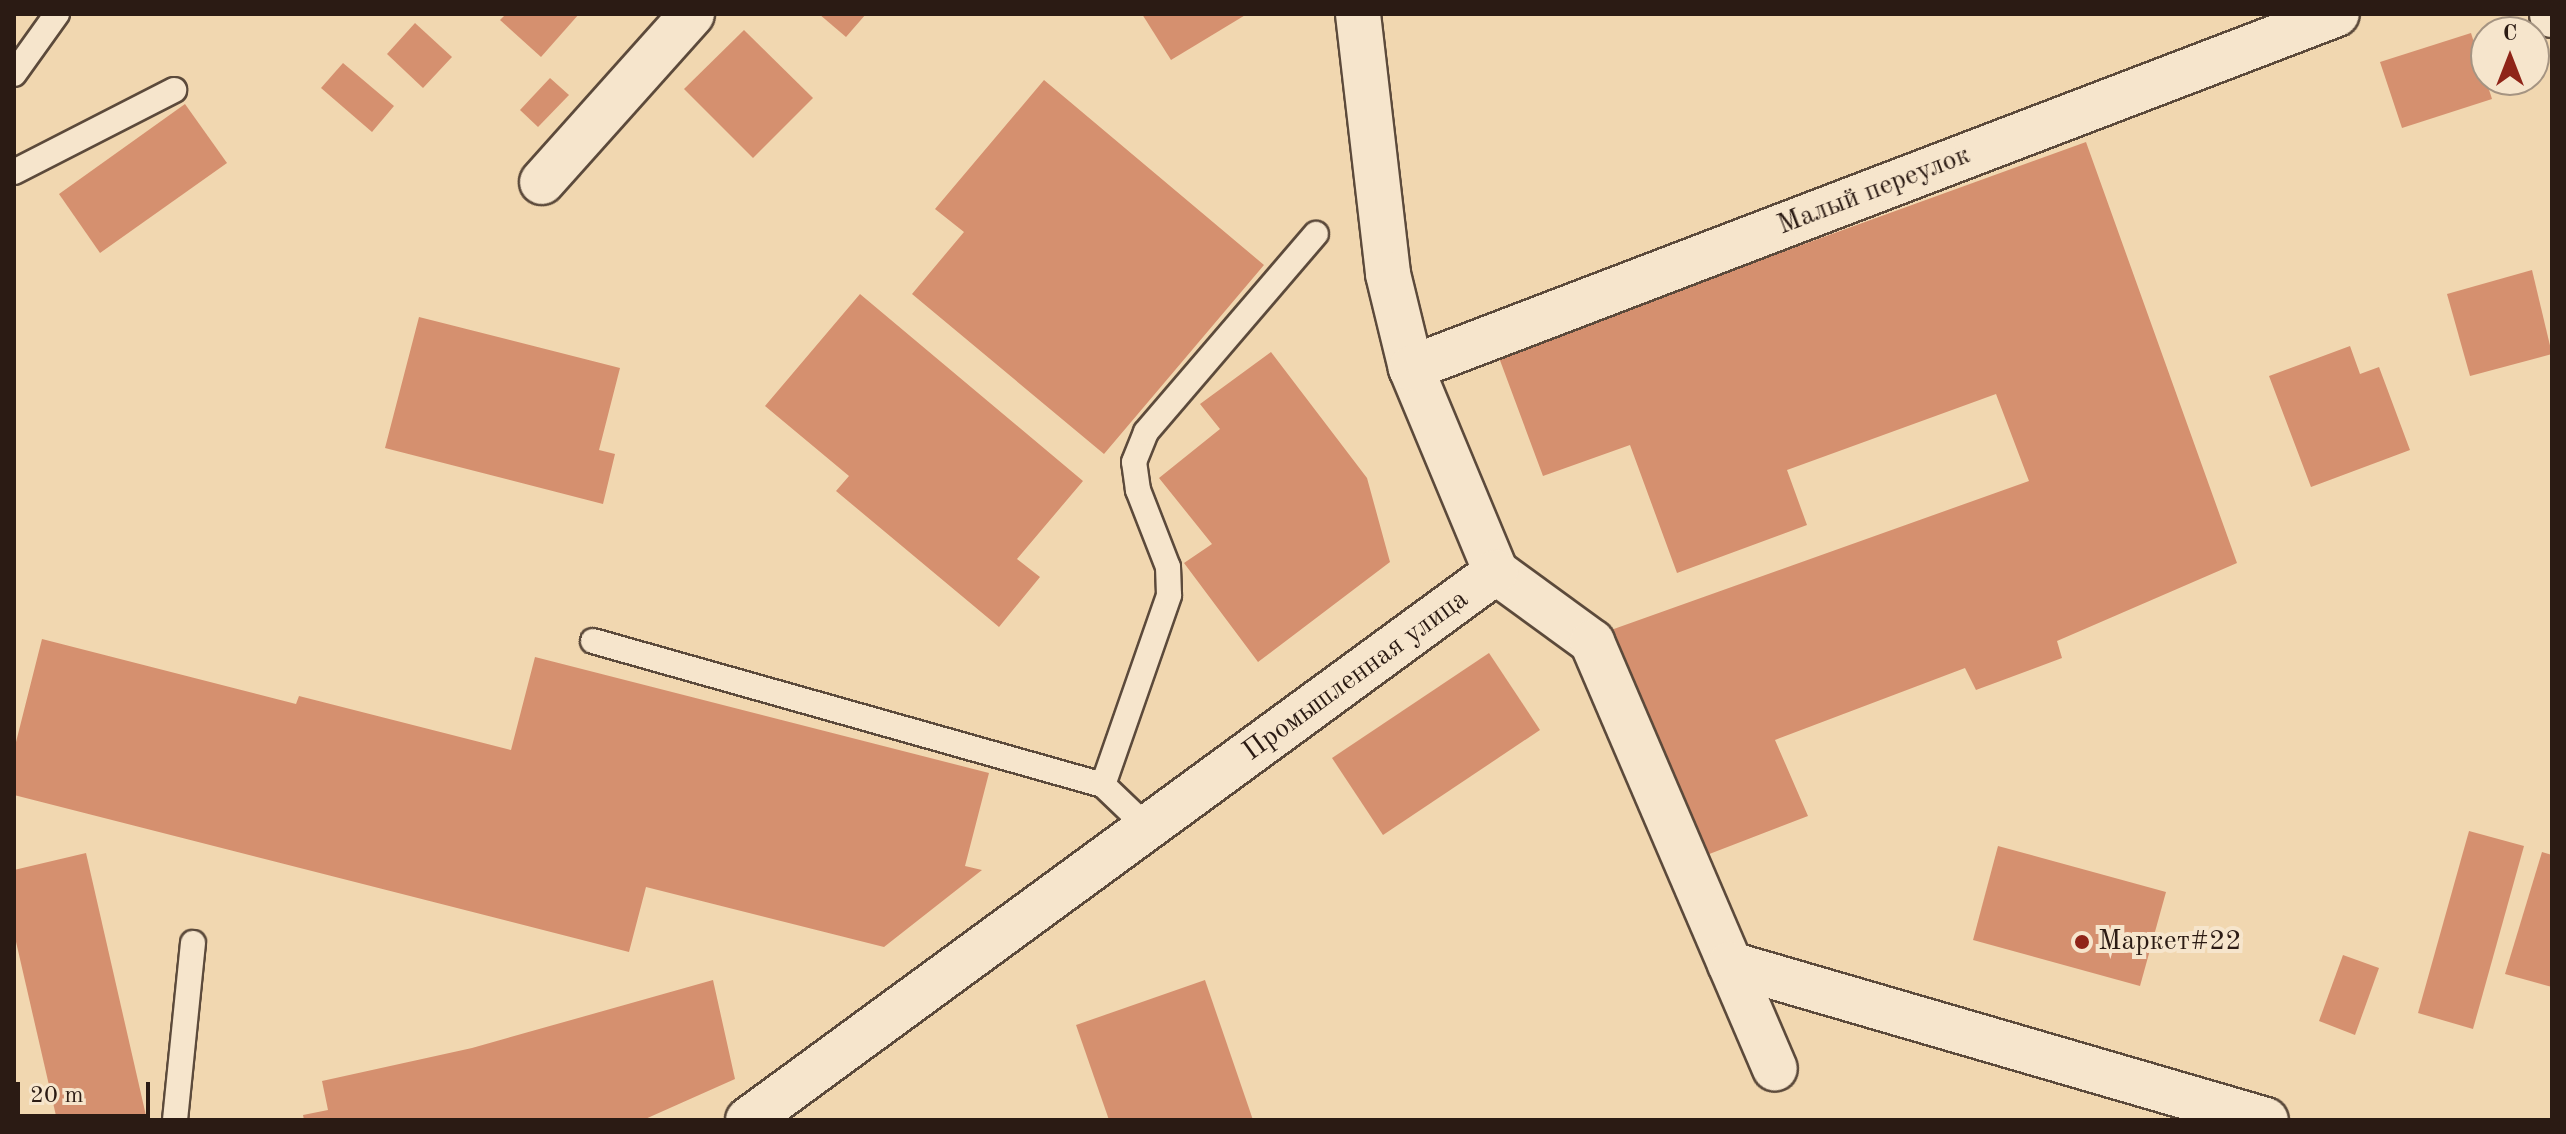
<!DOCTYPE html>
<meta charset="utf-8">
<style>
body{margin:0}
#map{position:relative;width:2566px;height:1134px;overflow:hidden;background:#f1d7b0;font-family:"Old Standard TT",serif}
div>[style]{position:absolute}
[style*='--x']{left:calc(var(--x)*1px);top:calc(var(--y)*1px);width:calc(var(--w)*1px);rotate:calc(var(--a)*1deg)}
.building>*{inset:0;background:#d5906f}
.roads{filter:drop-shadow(2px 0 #5c4a3b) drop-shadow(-2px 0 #5c4a3b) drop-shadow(0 2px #5c4a3b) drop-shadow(0 -2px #5c4a3b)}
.lane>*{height:24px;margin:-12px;padding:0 12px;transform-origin:12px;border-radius:12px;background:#f6e5cc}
.street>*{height:44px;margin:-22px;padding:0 22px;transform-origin:22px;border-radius:22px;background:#f6e5cc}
.dots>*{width:22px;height:22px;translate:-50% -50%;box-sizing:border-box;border:4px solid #f6e5cc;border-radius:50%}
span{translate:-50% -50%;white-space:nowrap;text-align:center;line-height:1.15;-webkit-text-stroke:8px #f6e5cc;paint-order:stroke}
.street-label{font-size:28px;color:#2b1b14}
.poi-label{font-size:28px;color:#2b1b14}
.left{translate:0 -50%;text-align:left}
.frame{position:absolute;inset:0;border:16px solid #2b1b14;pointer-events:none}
.north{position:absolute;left:2470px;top:16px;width:80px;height:80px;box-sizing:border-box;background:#f6e5cc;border:2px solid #a59482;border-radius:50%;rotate:0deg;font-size:22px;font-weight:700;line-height:32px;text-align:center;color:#2b1b14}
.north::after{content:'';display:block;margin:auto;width:28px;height:36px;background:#8f2418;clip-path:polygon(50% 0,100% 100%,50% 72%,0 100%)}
.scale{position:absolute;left:16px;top:1082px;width:134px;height:36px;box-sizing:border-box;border:4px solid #2b1b14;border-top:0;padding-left:10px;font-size:24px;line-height:28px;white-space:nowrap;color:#2b1b14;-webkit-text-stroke:6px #f6e5cc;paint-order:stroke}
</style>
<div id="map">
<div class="building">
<div style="clip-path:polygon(506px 14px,579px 14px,541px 57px,500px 20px)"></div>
<div style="clip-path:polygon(819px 14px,866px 14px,846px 37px)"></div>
<div style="clip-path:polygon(1142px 14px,1247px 14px,1171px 60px)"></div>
<div style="clip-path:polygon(415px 23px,452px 57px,423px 88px,387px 54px)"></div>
<div style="clip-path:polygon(744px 30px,813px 98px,753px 158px,684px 89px)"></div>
<div style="clip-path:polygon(2471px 33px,2492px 99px,2402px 128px,2380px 62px)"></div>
<div style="clip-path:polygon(343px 63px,394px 106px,372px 132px,321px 88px)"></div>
<div style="clip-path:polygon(550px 78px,569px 95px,538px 127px,520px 110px)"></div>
<div style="clip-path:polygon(1044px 80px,1264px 265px,1104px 454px,912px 294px,964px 232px,935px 209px)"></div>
<div style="clip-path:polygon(185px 104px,227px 163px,100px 253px,59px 194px)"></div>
<div style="clip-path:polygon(2086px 142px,2237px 563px,2057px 641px,2062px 658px,1976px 690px,1965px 668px,1775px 740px,1808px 816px,1699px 858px,1611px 630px,2029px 481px,1996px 394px,1787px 470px,1807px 525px,1677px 573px,1630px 445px,1543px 476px,1498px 355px)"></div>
<div style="clip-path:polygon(2532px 270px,2552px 354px,2470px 376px,2447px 294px)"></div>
<div style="clip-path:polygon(860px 294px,1083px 481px,1017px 559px,1040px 577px,999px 627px,836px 491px,849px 476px,765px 406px)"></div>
<div style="clip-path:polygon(419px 317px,620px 368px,599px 450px,615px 454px,603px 504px,385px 448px)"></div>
<div style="clip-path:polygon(2350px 346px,2360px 374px,2379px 367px,2410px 450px,2311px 487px,2269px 376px)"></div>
<div style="clip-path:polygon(1271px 352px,1367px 478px,1390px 562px,1258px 662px,1184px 563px,1212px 544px,1159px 478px,1220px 429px,1200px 404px)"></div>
<div style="clip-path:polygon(42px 639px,296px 704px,299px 696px,511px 750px,535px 657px,989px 773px,965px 866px,982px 870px,884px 947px,646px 887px,629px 952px,14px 795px,14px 750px)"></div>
<div style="clip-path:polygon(1489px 653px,1540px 730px,1383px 835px,1332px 758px)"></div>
<div style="clip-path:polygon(2469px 831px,2524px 846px,2473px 1029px,2418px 1013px)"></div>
<div style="clip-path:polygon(1998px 846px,2166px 892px,2140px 986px,1973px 940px)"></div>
<div style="clip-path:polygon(2542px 852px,2552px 855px,2552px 987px,2505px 974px)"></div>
<div style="clip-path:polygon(86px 853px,147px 1120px,57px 1120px,14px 933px,14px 870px)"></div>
<div style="clip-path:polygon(2343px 955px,2379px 968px,2355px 1035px,2319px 1021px)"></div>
<div style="clip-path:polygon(713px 980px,735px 1079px,643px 1120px,304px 1120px,303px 1115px,328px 1110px,322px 1081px,472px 1048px)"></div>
<div style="clip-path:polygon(1205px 980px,1253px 1120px,1109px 1120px,1076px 1025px)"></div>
</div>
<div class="roads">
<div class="lane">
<div style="--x:14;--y:74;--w:74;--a:-54.4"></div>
<div style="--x:14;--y:172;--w:180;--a:-27.1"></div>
<div style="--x:593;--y:641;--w:530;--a:15.77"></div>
<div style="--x:1103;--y:785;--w:64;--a:43.7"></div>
<div style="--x:1103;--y:785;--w:201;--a:-70.8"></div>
<div style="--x:1169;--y:595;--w:28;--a:-92"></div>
<div style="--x:1168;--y:567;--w:83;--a:-111.3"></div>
<div style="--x:1138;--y:490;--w:28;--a:-98"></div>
<div style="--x:1134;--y:462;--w:32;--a:-68"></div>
<div style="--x:1146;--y:432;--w:261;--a:-49.4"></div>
<div style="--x:175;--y:1120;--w:178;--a:-84.2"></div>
</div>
<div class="street">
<div style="--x:1358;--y:14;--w:262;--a:83.4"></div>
<div style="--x:1388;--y:274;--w:97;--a:76.3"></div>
<div style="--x:1411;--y:368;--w:221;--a:67.4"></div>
<div style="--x:2552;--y:14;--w:1;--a:90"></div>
<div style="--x:542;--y:182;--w:225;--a:-48.2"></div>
<div style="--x:1411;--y:368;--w:991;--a:-20.92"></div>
<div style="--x:1496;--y:572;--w:119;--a:36.1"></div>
<div style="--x:1592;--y:642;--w:464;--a:66.8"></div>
<div style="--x:1730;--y:964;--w:558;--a:16.23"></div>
<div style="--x:748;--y:1120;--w:927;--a:-36.23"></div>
</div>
</div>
<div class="dots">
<div style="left:2082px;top:942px;background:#8f2418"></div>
</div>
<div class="street-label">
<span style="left:1874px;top:191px;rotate:-21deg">Малый переулок</span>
<span style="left:1356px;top:676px;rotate:-36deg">Промышленная улица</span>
</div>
<div class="poi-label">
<span class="left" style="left:2098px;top:942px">Маркет#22</span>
</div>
<div class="frame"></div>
<div class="north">С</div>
<div class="scale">20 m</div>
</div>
